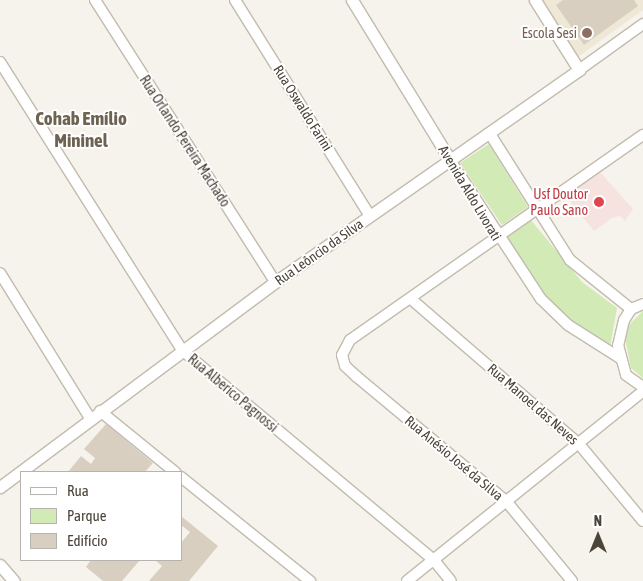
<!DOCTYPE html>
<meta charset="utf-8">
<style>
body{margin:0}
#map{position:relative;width:643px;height:581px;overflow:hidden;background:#f6f3ec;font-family:"Asap Condensed",sans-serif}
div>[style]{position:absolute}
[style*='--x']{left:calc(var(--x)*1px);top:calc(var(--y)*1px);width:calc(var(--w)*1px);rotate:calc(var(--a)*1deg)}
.education>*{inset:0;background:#efe8d6}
.medical>*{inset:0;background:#f6e3e0}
.green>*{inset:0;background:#d2eab5}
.building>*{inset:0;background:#d8cfc1}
.roads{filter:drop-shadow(1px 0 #c2bbae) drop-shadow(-1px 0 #c2bbae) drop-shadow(0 1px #c2bbae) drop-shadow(0 -1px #c2bbae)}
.minor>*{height:10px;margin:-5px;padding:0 5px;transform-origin:5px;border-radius:5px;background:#fff}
.tertiary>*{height:11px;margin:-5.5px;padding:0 5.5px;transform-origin:5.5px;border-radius:5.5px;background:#fff}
.dots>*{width:14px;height:14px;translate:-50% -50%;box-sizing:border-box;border:2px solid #fff;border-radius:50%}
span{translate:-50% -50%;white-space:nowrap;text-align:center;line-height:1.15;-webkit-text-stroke:4px #fff;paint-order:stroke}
.education-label{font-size:14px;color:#785e54}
.right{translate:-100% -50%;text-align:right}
.street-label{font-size:14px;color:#4b4439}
.health-label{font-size:14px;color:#be3a42}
.district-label{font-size:19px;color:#6e6250;font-weight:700}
.legend{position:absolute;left:20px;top:471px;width:162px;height:90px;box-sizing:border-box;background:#fff;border:1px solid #b7b4b0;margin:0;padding:6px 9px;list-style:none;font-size:15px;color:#4b4439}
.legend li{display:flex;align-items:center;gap:10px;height:25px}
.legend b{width:25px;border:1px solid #b7b4b0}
.north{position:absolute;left:573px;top:511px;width:50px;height:50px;-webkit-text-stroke:4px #fff;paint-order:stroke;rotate:0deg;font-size:14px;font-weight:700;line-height:20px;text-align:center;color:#4b4439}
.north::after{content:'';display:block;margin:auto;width:18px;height:22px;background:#4b4439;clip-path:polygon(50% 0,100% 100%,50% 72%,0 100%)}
</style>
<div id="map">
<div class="education">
<div style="clip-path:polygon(542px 0,643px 0,643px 10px,578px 57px)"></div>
</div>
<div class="medical">
<div style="clip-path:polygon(599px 171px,633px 209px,625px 221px,620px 216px,612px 218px,594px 231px,565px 195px)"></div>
</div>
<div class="green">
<div style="clip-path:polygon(489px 144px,528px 207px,502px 225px,460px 163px)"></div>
<div style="clip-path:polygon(530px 219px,582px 282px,617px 308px,610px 347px,566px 317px,538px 287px,506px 239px)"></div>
<div style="clip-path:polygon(643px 311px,643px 378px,631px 368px,625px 338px,629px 325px)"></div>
</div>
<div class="building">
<div style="clip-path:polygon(563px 0,634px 0,638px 6px,584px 45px,556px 5px)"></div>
<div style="clip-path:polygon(106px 424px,153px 463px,145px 472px,68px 472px,81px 456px,91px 464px,95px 458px,84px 449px)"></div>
<div style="clip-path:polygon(181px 516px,218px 546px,189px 581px,149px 581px,162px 566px,155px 560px,181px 560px,181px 543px,190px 532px,181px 525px)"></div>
<div style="clip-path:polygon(91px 560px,140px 560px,122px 581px,103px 581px,86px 567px)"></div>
</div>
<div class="roads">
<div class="minor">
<div style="--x:95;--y:0;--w:335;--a:57.4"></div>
<div style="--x:235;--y:0;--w:255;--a:58"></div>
<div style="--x:0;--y:62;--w:342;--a:57.7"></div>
<div style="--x:183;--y:351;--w:325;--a:39.8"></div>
<div style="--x:433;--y:559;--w:28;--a:51"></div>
<div style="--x:579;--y:70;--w:79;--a:-35.7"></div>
<div style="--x:490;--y:134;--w:149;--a:57.6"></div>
<div style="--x:570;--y:260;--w:78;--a:38.8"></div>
<div style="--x:450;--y:160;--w:166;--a:56.8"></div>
<div style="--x:541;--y:299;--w:37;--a:44"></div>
<div style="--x:568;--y:325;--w:62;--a:32.4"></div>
<div style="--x:0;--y:273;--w:171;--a:58.2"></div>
<div style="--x:411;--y:299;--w:222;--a:40.8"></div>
<div style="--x:579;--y:444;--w:100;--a:50.3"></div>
<div style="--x:643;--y:304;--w:13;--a:157"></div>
<div style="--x:631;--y:309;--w:13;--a:122"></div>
<div style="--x:624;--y:320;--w:26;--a:103"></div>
<div style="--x:618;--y:345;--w:31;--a:75"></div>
<div style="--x:626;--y:375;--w:21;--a:35"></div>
<div style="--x:100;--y:411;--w:97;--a:39.1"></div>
<div style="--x:181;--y:477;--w:166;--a:38.9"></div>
<div style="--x:407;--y:581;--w:303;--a:-38.8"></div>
<div style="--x:572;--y:581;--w:104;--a:-129.5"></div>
<div style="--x:506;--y:501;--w:194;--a:-140.2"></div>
<div style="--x:357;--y:377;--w:16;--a:-137"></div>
<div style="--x:345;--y:366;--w:11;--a:-105"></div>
<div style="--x:342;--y:355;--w:17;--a:-62"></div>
<div style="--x:350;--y:340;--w:358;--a:-35"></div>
</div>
<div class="tertiary">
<div style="--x:352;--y:0;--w:188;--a:58.5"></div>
<div style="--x:0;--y:487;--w:343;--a:-36.7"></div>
<div style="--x:275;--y:282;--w:371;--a:-34.9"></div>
<div style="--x:579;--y:70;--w:83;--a:-122.2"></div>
<div style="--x:0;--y:565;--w:21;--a:49"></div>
</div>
</div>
<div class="dots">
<div style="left:587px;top:33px;background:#8d6e63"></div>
<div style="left:599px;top:202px;background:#e0444e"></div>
</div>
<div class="education-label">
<span class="right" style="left:577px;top:33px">Escola Sesi</span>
</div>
<div class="street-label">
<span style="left:303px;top:108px;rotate:58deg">Rua Oswaldo Farini</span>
<span style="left:185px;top:141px;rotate:57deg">Rua Orlando Pereira Machado</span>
<span style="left:470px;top:193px;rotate:59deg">Avenida Aldo Livorati</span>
<span style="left:319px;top:252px;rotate:-35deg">Rua Leôncio da Silva</span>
<span style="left:233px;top:393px;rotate:40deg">Rua Alberico Pagnossi</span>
<span style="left:533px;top:404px;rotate:41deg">Rua Manoel das Neves</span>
<span style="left:454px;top:458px;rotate:40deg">Rua Anésio José da Silva</span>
</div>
<div class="health-label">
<span class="right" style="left:588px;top:202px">Usf Doutor<br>Paulo Sano</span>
</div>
<div class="district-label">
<span style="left:81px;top:130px">Cohab Emílio<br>Mininel</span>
</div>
<ul class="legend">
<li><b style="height:6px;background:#fff"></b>Rua</li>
<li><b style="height:14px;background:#d2eab5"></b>Parque</li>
<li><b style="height:14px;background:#d8cfc1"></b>Edifício</li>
</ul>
<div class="north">N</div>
</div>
